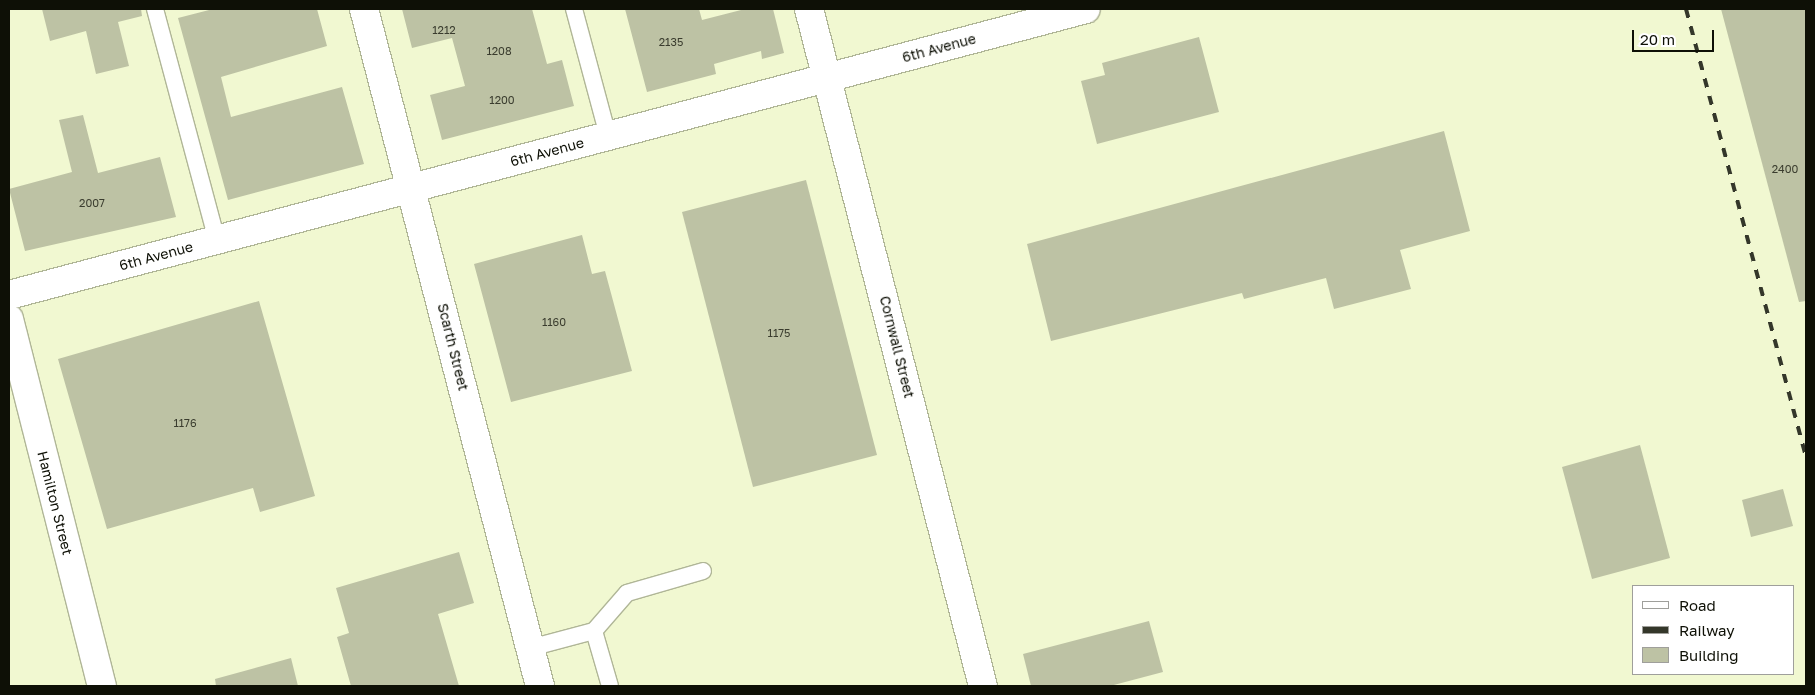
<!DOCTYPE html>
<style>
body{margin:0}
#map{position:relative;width:1815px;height:695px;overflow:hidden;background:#faffe5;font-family:"Golos Text",sans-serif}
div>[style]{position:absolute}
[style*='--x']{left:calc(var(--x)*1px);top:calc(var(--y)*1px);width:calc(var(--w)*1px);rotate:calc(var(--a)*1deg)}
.built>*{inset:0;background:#f1f8d1}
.building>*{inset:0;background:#bdc2a4}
.roads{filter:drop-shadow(1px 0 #b0b697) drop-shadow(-1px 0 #b0b697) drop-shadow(0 1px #b0b697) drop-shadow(0 -1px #b0b697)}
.lane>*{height:16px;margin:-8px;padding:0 8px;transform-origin:8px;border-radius:8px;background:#fff}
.street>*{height:28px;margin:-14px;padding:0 14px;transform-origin:14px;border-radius:14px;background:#fff}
.rail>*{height:4px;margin-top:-2px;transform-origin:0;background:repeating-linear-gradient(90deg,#34372a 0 9px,transparent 0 18px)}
span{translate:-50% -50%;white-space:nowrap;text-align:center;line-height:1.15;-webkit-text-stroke:4.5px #fff;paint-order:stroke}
.number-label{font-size:11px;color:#3a3c2e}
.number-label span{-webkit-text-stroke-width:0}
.street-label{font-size:14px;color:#0e1006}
.frame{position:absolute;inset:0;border:10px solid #0e1006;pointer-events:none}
.legend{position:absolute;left:1632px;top:585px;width:162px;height:90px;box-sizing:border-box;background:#fff;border:1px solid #9f9f9b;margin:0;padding:6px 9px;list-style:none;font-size:15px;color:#0e1006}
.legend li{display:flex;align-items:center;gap:10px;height:25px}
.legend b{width:25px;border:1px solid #9f9f9b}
.scale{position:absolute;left:1632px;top:30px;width:82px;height:22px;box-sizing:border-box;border:2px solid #0e1006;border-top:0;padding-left:6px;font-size:15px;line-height:18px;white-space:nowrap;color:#0e1006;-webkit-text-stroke:4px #fff;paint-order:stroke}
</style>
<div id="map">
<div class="built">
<div style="clip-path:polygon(evenodd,9px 9px,1806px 9px,1806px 686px,9px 686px,9px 9px,1634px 586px,1794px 586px,1794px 674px,1634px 674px,1634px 586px)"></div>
</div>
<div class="building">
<div style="clip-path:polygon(42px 9px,141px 9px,142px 16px,118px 22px,129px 66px,96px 74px,86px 31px,50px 41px)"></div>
<div style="clip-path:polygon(213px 9px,317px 9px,327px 46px,221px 77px,231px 117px,342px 87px,364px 164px,228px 200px,178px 18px)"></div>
<div style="clip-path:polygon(402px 9px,532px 9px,547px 64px,562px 60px,574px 106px,442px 140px,430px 95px,465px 86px,452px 38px,412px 48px)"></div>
<div style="clip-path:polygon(625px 9px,699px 9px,702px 20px,745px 9px,773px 9px,784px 53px,762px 59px,761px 51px,714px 64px,716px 74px,647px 92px)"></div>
<div style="clip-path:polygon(1721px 9px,1806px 9px,1806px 301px,1799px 302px)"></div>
<div style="clip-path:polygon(1199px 37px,1219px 112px,1097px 144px,1081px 81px,1105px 75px,1102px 63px)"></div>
<div style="clip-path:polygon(83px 115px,98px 173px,160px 157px,176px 217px,25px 251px,9px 189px,72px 172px,59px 120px)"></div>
<div style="clip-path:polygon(1444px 131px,1470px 231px,1400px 250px,1411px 289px,1334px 309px,1326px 278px,1244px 299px,1242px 293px,1051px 341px,1027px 244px)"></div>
<div style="clip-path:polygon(806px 180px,877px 455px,753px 487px,682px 212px)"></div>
<div style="clip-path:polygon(582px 235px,592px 274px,605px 271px,632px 371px,511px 402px,474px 264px)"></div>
<div style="clip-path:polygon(259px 301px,315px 496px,260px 512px,253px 488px,107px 529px,58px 359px)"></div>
<div style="clip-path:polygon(1640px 445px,1670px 558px,1592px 579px,1562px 467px)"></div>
<div style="clip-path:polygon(1783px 489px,1793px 526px,1751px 537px,1742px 500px)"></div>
<div style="clip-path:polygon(459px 552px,474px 603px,438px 614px,459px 686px,351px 686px,337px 637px,349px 633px,336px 588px)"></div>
<div style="clip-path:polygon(1149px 621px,1163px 672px,1110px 686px,1031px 686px,1023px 654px)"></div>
<div style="clip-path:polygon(291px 658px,298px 686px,216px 686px,215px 679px)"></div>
</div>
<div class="roads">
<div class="lane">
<div style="--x:155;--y:9;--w:239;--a:75"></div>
<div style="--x:574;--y:9;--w:131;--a:75"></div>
<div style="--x:594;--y:631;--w:50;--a:-49"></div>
<div style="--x:627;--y:593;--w:79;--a:-16.1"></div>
<div style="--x:530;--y:648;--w:66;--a:-14.9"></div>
<div style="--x:594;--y:631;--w:57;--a:73.8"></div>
</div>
<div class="street">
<div style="--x:364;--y:9;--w:700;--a:75.43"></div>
<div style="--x:809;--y:9;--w:699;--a:75.59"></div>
<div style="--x:9;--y:295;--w:1114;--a:-14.87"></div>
<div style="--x:9;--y:319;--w:379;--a:75.8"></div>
</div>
</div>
<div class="rail">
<div style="--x:1686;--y:9;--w:464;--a:75"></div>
</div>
<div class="number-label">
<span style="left:444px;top:30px">1212</span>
<span style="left:671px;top:42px">2135</span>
<span style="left:499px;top:51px">1208</span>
<span style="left:502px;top:100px">1200</span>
<span style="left:1785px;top:169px">2400</span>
<span style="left:92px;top:203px">2007</span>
<span style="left:554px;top:322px">1160</span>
<span style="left:779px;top:333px">1175</span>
<span style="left:185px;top:423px">1176</span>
</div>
<div class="street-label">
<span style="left:939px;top:48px;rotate:-15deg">6th Avenue</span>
<span style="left:547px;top:152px;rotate:-15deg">6th Avenue</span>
<span style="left:156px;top:256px;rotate:-15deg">6th Avenue</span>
<span style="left:453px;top:347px;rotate:76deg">Scarth Street</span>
<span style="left:897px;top:347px;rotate:76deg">Cornwall Street</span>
<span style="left:55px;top:503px;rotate:76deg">Hamilton Street</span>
</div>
<div class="frame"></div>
<ul class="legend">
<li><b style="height:6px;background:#fff"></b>Road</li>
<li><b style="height:6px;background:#34372a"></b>Railway</li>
<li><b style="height:14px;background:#bdc2a4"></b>Building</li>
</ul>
<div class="scale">20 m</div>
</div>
